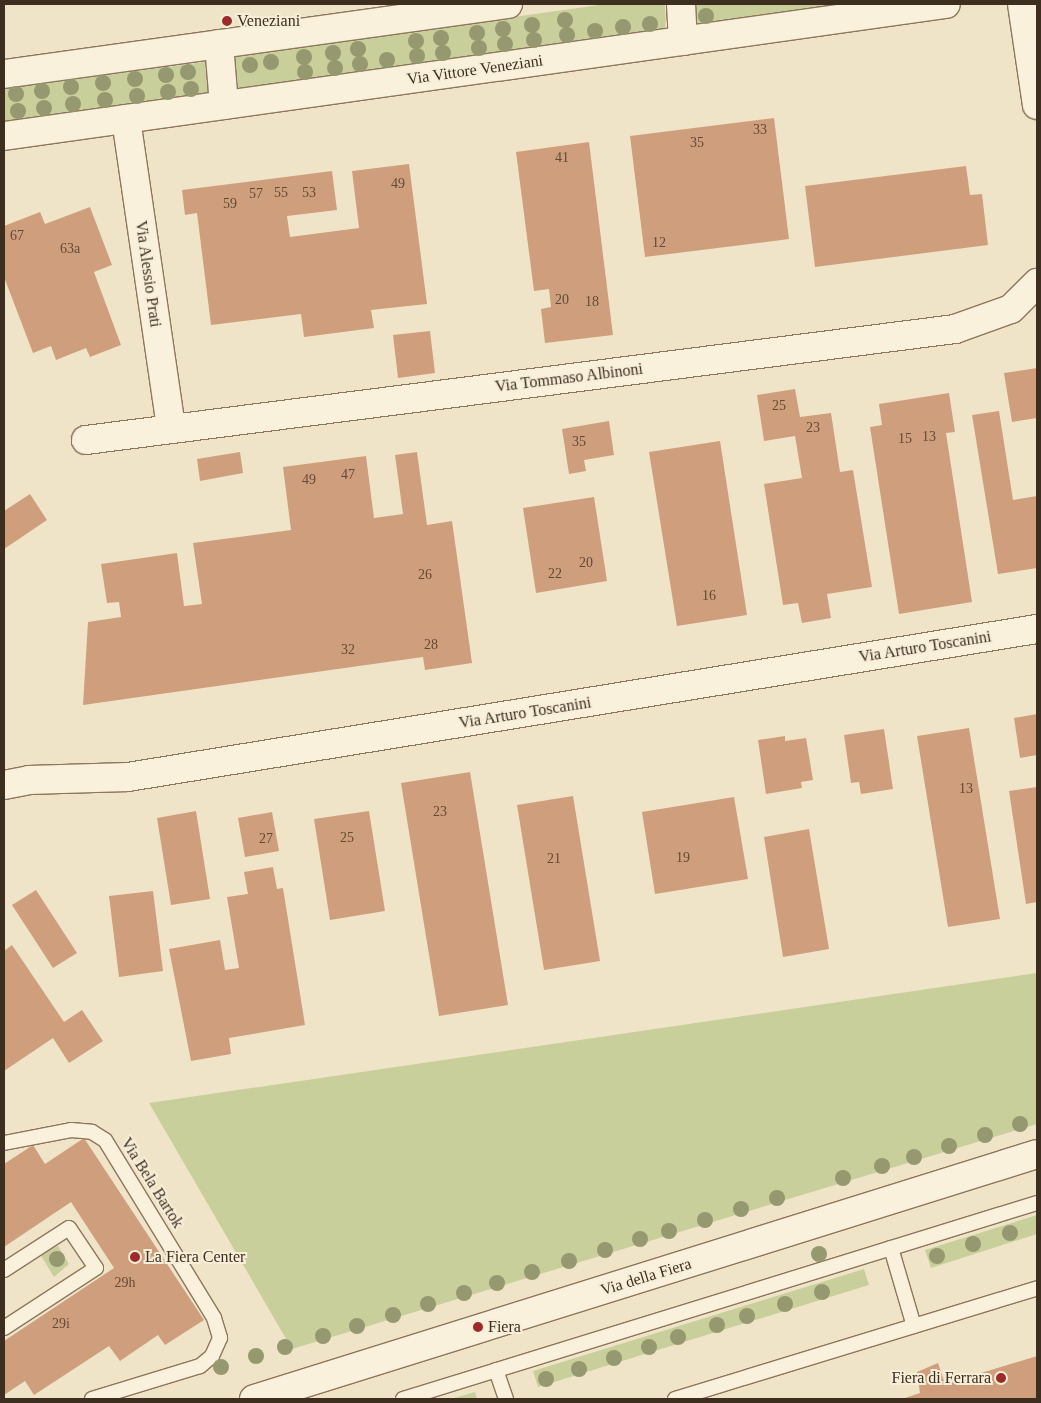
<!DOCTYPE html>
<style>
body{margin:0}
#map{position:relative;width:1041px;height:1403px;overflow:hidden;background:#f0e4c8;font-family:"Times New Roman",serif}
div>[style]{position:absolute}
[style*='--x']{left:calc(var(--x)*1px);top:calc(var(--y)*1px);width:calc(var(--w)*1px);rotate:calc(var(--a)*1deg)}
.green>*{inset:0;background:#c9cf9b}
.building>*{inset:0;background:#cf9f7d}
.roads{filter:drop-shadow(1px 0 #8d765c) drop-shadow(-1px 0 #8d765c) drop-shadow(0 1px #8d765c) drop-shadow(0 -1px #8d765c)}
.service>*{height:14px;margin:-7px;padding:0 7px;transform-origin:7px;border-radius:7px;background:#faf1dc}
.minor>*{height:28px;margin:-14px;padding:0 14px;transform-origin:14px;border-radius:14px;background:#faf1dc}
.secondary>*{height:28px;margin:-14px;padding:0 14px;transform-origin:14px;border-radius:14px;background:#faf1dc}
.trees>*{width:16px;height:16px;margin:-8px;border-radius:50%;background:#96986f}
.dots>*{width:14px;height:14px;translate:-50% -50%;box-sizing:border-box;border:2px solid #f7eed8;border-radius:50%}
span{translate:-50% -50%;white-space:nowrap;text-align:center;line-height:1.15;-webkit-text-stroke:4px #f7eed8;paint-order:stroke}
.number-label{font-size:14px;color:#624a37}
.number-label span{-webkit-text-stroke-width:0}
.poi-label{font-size:16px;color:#3d2e20}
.left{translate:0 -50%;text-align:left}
.right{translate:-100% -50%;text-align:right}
.street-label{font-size:16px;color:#3d2e20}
.frame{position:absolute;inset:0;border:5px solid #3d2e20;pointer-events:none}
</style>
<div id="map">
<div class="green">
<div style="clip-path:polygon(606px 4px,665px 4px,666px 37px,239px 94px,234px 56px)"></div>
<div style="clip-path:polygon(691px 4px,873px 4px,695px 29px)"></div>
<div style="clip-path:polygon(205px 62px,209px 98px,4px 124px,5px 88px)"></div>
<div style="clip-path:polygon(1037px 973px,1037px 1124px,292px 1349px,149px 1103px)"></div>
<div style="clip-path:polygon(1037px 1215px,1037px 1234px,931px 1268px,925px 1250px)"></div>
<div style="clip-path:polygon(58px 1246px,69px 1264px,54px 1277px,40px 1254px)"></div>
<div style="clip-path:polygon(864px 1269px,869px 1285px,538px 1387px,533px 1371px)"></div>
<div style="clip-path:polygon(475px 1392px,477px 1399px,451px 1399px)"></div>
</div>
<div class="building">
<div style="clip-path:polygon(774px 118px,789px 239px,645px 257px,630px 136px)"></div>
<div style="clip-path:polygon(589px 142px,613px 335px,545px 343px,541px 309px,551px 307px,549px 289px,534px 291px,516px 152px)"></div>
<div style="clip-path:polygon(409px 164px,427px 304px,371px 310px,374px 328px,304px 337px,301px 314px,211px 325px,197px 213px,185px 215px,182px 190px,332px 171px,337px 210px,287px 216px,290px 237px,359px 228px,352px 171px)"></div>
<div style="clip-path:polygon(966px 166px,970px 195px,982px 194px,988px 245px,815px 267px,805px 186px)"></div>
<div style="clip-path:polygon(90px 207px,112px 265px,94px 272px,121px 345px,90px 357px,86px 348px,56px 360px,51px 346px,33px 353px,4px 277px,4px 226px,40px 212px,45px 224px)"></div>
<div style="clip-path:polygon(430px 331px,435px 373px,398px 378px,393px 335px)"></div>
<div style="clip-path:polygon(1037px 368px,1037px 418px,1012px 422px,1004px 373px)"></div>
<div style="clip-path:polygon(795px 389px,800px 417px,831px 413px,840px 472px,853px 470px,872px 587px,827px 594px,831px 618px,802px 623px,798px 603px,783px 605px,764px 484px,802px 478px,795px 436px,764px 441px,757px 395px)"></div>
<div style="clip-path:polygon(949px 393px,955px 432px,946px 433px,972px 602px,899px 614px,870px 427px,882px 425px,879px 404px)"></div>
<div style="clip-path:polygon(999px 411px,1013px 500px,1037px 496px,1037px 568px,998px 574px,972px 415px)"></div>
<div style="clip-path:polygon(609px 421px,614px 455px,584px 460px,586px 471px,569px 474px,562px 429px)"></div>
<div style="clip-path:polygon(720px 441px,747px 615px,677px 626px,649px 452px)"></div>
<div style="clip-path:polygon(240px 452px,243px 473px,200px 481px,197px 459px)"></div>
<div style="clip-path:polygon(417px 452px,427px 525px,452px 521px,472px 663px,425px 670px,423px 657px,83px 705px,88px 622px,121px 617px,119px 602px,107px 603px,101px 564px,177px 553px,184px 606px,202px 604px,193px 543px,291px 530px,283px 467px,366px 456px,374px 518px,403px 514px,395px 455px)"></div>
<div style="clip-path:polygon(30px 494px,47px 520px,4px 549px,4px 511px)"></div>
<div style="clip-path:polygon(594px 497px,607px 581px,536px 593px,523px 508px)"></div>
<div style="clip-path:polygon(1037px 714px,1037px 755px,1020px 758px,1014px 718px)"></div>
<div style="clip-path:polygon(969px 728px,1000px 919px,948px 927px,917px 736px)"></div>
<div style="clip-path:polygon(884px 729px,893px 789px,861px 794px,859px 782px,851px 783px,844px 735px)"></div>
<div style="clip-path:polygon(785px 736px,785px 741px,806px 738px,813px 780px,801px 782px,802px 788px,766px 794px,758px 740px)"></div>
<div style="clip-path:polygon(470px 772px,508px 1005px,439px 1016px,401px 783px)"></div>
<div style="clip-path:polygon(1037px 787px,1037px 902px,1026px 904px,1009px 791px)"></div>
<div style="clip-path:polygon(573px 796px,600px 961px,544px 970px,517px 805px)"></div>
<div style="clip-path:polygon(734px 797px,748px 879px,655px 894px,642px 812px)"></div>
<div style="clip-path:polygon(196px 811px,210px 899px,171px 905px,157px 818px)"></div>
<div style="clip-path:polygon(369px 811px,385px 911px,330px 920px,314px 819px)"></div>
<div style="clip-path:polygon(272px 812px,279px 851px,245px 857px,238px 818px)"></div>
<div style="clip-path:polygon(809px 829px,829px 949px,783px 957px,764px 837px)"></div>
<div style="clip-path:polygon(273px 867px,277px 889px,283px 888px,305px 1025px,229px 1038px,231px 1054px,191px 1061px,169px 949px,220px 940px,225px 970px,239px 968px,227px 897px,248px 894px,244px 872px)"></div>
<div style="clip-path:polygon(36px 890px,77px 953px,53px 968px,12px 905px)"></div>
<div style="clip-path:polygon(153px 891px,163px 971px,119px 977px,109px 896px)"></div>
<div style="clip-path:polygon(12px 945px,64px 1022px,82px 1010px,103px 1041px,69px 1063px,53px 1038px,4px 1071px,4px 951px)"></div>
<div style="clip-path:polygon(84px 1138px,204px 1320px,165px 1345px,158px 1335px,120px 1361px,109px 1346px,34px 1395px,25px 1381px,4px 1395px,4px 1341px,114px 1268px,71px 1202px,4px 1247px,4px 1164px,33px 1145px,45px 1164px)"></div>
<div style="clip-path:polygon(1037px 1356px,1037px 1399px,902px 1399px,920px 1393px,917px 1372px,938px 1363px,945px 1384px)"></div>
</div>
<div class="roads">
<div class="service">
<div style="--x:4;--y:1143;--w:68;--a:-11"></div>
<div style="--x:71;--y:1130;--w:21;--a:5"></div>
<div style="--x:92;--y:1132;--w:15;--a:32"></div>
<div style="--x:105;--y:1140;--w:209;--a:58.5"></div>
<div style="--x:214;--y:1318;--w:21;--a:73"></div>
<div style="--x:220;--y:1338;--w:20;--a:114"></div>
<div style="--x:212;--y:1356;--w:16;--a:140"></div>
<div style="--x:200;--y:1366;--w:113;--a:163"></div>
<div style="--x:891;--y:1248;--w:81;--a:73.6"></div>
<div style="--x:4;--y:1270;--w:77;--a:-32.9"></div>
<div style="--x:69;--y:1228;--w:48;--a:56"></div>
<div style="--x:96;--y:1268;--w:110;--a:146.9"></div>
<div style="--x:496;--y:1370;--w:31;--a:71"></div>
<div style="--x:403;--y:1399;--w:664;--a:-17.18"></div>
<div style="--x:675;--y:1399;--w:379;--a:-17"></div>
</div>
<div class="minor">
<div style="--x:1022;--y:4;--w:102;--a:81.6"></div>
<div style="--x:126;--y:119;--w:313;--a:81.7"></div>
<div style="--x:86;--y:440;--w:876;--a:-7.28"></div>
<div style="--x:955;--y:329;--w:59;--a:-19.7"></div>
<div style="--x:1011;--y:309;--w:37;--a:-45"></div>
<div style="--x:4;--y:785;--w:25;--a:-11"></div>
<div style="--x:29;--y:780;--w:99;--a:-1.7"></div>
<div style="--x:128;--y:777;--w:921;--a:-9.25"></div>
<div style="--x:254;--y:1399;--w:820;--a:-17.37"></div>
</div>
<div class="secondary">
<div style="--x:681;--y:4;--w:37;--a:87"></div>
<div style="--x:219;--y:44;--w:61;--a:85.3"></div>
<div style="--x:4;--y:74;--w:509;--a:-7.91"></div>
<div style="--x:4;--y:136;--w:951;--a:-7.98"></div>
</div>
</div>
<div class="trees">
<div style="left:706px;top:16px"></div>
<div style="left:565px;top:20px"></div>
<div style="left:650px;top:24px"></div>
<div style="left:532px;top:25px"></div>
<div style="left:623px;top:27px"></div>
<div style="left:503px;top:29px"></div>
<div style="left:595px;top:31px"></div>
<div style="left:477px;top:33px"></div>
<div style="left:567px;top:35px"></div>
<div style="left:441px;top:38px"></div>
<div style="left:534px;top:40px"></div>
<div style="left:416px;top:41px"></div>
<div style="left:505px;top:44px"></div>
<div style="left:479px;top:48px"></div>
<div style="left:358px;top:49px"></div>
<div style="left:333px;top:53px"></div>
<div style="left:443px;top:53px"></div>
<div style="left:417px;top:56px"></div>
<div style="left:304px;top:57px"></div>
<div style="left:387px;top:60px"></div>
<div style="left:271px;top:62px"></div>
<div style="left:360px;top:64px"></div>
<div style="left:250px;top:65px"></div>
<div style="left:335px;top:68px"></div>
<div style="left:188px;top:72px"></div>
<div style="left:305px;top:72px"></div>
<div style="left:166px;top:75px"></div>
<div style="left:135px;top:79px"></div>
<div style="left:103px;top:83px"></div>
<div style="left:71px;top:87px"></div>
<div style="left:191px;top:89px"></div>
<div style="left:42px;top:91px"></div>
<div style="left:168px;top:92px"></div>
<div style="left:16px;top:94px"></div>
<div style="left:137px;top:96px"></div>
<div style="left:105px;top:100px"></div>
<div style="left:73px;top:104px"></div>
<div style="left:44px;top:108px"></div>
<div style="left:18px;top:111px"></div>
<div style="left:1020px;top:1124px"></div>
<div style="left:985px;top:1135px"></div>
<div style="left:949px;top:1146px"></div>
<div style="left:914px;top:1157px"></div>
<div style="left:882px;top:1166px"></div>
<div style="left:843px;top:1178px"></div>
<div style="left:777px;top:1198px"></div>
<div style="left:741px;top:1209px"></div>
<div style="left:705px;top:1220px"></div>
<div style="left:669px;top:1231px"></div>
<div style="left:1010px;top:1233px"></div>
<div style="left:640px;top:1239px"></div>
<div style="left:973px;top:1244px"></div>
<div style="left:605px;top:1250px"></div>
<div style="left:819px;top:1254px"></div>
<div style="left:937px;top:1256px"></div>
<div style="left:57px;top:1259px"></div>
<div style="left:569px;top:1261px"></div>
<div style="left:532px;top:1272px"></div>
<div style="left:497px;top:1283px"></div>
<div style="left:822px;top:1292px"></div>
<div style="left:464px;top:1293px"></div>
<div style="left:428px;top:1304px"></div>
<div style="left:785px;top:1304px"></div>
<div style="left:393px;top:1315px"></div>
<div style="left:747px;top:1316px"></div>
<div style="left:717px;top:1325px"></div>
<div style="left:357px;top:1326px"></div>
<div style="left:323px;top:1336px"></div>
<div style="left:678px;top:1337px"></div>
<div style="left:285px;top:1347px"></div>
<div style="left:649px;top:1347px"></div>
<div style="left:256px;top:1356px"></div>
<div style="left:614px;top:1358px"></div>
<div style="left:221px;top:1367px"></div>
<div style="left:579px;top:1369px"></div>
<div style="left:546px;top:1379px"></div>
</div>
<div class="dots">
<div style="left:227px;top:21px;background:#9e2a2b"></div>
<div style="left:135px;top:1257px;background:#9e2a2b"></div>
<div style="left:478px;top:1327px;background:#9e2a2b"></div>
<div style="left:1001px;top:1378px;background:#9e2a2b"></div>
</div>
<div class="number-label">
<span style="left:760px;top:130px">33</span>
<span style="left:697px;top:143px">35</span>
<span style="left:562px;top:158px">41</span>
<span style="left:398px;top:184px">49</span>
<span style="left:281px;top:193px">55</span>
<span style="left:309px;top:193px">53</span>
<span style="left:256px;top:194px">57</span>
<span style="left:230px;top:204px">59</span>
<span style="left:17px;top:236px">67</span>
<span style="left:659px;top:243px">12</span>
<span style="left:70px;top:249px">63a</span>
<span style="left:562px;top:300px">20</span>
<span style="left:592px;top:302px">18</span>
<span style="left:779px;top:406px">25</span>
<span style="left:813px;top:428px">23</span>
<span style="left:929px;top:437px">13</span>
<span style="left:905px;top:439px">15</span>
<span style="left:579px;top:442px">35</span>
<span style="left:348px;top:475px">47</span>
<span style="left:309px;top:480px">49</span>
<span style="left:586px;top:563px">20</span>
<span style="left:555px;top:574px">22</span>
<span style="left:425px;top:575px">26</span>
<span style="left:709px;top:596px">16</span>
<span style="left:431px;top:645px">28</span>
<span style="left:348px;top:650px">32</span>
<span style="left:966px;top:789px">13</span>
<span style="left:440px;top:812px">23</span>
<span style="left:347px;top:838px">25</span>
<span style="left:266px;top:839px">27</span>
<span style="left:683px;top:858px">19</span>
<span style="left:554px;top:859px">21</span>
<span style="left:125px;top:1283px">29h</span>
<span style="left:61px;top:1324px">29i</span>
</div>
<div class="poi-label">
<span class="left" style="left:237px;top:21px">Veneziani</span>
<span class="left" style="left:145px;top:1257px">La Fiera Center</span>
<span class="left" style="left:488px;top:1327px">Fiera</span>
<span class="right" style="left:991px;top:1378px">Fiera di Ferrara</span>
</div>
<div class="street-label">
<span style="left:475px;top:70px;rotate:-8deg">Via Vittore Veneziani</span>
<span style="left:148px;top:274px;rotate:82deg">Via Alessio Prati</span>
<span style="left:569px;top:378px;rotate:-7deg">Via Tommaso Albinoni</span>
<span style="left:925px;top:647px;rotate:-9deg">Via Arturo Toscanini</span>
<span style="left:525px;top:713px;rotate:-9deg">Via Arturo Toscanini</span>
<span style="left:152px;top:1183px;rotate:58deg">Via Bela Bartok</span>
<span style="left:646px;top:1277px;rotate:-17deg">Via della Fiera</span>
</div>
<div class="frame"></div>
</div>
